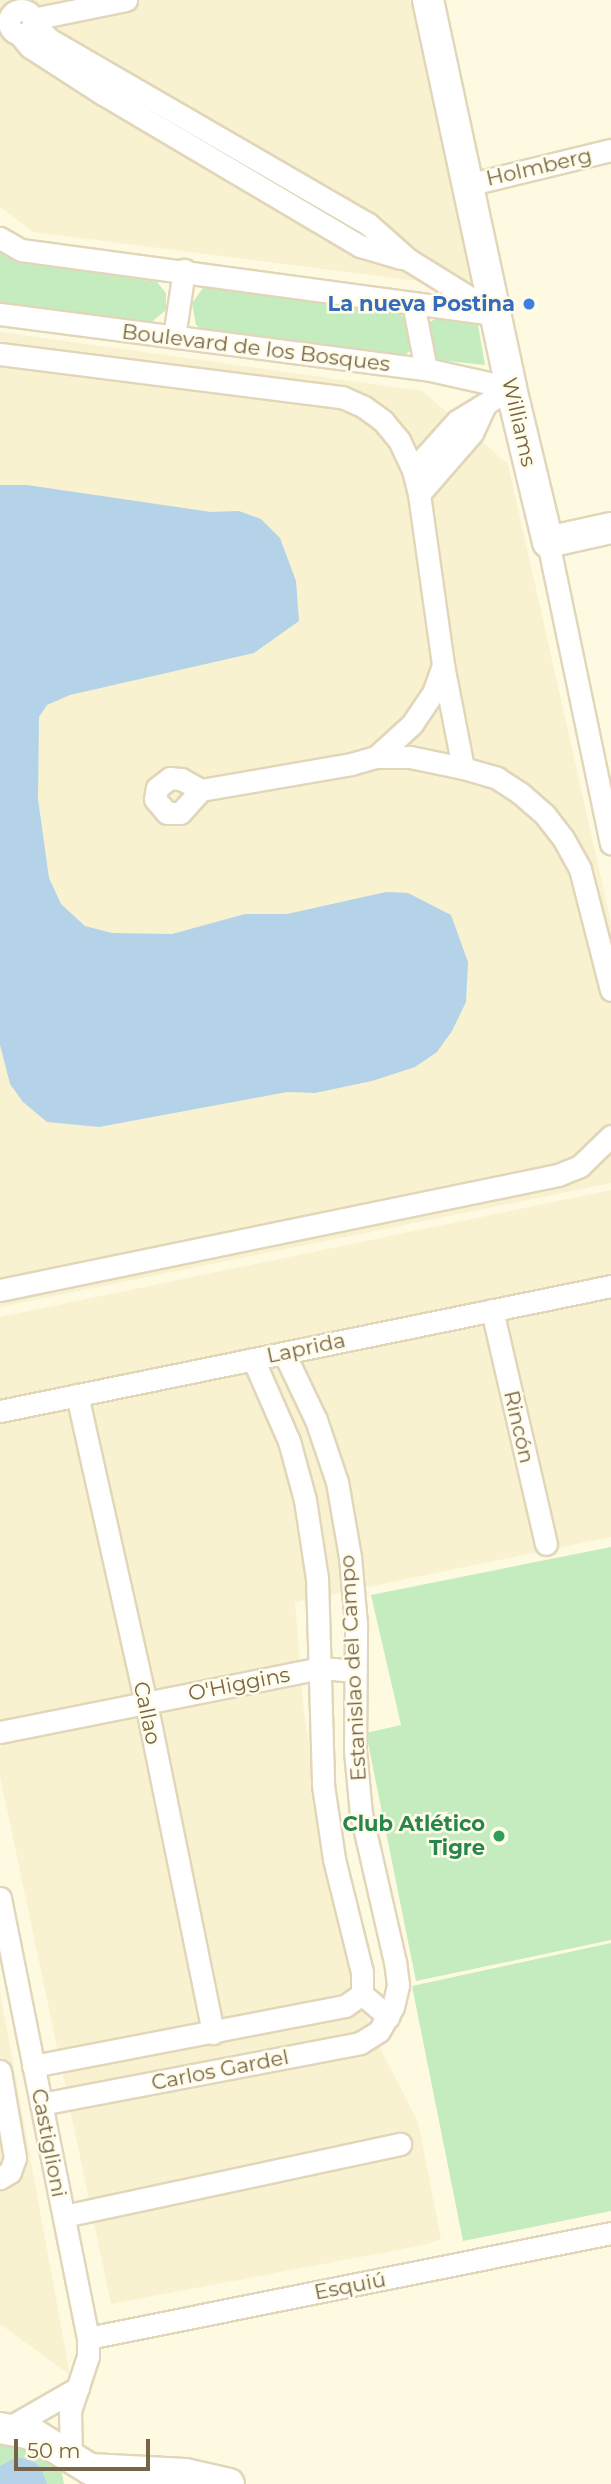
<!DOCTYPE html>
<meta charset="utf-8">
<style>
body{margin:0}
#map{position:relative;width:611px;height:2484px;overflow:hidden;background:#fefae1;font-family:Montserrat,sans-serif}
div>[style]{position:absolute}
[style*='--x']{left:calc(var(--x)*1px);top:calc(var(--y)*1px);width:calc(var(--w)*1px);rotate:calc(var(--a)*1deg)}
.residential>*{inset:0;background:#f8f2d1}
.green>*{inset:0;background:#c4ecbe}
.water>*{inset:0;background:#b4d3e9}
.roads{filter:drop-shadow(2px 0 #e1d6b9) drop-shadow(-2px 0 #e1d6b9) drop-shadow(0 2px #e1d6b9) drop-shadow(0 -2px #e1d6b9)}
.street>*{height:21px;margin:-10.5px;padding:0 10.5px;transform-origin:10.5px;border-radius:10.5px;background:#fff}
.street>.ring{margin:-10.5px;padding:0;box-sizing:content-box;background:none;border:21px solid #fff;border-radius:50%}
.secondary>*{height:30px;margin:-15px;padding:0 15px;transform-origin:15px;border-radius:15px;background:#fff}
.dots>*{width:19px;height:19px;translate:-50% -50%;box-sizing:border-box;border:4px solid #fffce9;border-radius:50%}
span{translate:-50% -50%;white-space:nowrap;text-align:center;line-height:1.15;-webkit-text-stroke:5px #fffce9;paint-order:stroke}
.street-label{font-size:21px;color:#776446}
.shop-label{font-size:21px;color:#366cbe;font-weight:700}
.right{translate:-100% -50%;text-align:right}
.leisure-label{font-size:21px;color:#27864d;font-weight:700}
.scale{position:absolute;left:14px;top:2439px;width:136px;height:32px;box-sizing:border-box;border:4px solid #776446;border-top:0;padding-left:9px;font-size:21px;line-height:24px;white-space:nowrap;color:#776446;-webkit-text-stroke:5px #fffce9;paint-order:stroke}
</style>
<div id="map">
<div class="residential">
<div style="clip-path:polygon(0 0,410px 0,473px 288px,33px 232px,0 207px)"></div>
<div style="clip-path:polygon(0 332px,422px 391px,508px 464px,611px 922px,611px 1183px,0 1307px)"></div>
<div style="clip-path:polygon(611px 1190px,611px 1537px,295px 1602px,304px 1714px,351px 1979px,379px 2046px,418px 2122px,441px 2239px,424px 2245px,111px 2304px,0 1776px,0 1317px)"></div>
<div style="clip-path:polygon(0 1992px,70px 2375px,0 2324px)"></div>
</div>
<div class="green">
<div style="clip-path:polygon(0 253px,24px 263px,157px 282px,166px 293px,166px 310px,150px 323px,0 305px)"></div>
<div style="clip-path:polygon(211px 286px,399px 313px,408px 321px,413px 348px,403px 357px,206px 332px,196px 325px,192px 303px,203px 288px)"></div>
<div style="clip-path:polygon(436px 319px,478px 325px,485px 365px,438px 360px,433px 353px,427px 327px,429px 322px)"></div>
<div style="clip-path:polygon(611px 1547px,611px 1940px,416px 1981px,366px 1733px,401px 1725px,371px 1595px)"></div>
<div style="clip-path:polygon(611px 1943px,611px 2211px,463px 2241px,412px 1986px)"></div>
<div style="clip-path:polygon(14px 2440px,29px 2440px,61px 2469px,64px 2484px,0 2484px,0 2444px)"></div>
</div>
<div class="water">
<div style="clip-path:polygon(0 485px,27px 485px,211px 512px,239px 511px,261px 519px,280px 538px,296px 581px,299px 621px,254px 653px,70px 695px,47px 705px,39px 717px,38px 799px,49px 878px,61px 904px,85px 926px,112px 933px,172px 934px,245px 914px,287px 914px,386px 892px,408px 893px,451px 915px,468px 962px,466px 1002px,452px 1031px,437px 1052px,415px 1067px,372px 1081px,315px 1093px,287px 1092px,99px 1127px,47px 1122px,23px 1102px,10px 1084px,0 1045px)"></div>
<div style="clip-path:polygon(17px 2457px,35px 2462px,41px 2468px,47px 2484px,0 2484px,0 2466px)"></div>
</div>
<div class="roads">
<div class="street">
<div class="ring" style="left:9px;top:10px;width:3px;height:3px"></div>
<div style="--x:33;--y:19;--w:95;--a:-11.5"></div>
<div style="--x:33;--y:23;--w:23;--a:45"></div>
<div style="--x:49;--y:39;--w:367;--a:30.1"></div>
<div style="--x:367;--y:223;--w:56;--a:41.4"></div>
<div style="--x:409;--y:260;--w:102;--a:31.8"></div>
<div style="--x:19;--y:34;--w:17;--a:50"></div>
<div style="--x:30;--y:47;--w:87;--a:32.8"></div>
<div style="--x:103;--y:94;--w:299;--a:30.6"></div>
<div style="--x:360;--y:246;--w:43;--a:16.3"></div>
<div style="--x:467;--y:185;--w:148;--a:-13.7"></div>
<div style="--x:0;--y:238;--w:24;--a:30"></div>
<div style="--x:21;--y:250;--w:470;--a:7.7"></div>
<div style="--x:413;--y:303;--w:67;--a:78.9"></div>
<div style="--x:0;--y:314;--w:430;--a:7.4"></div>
<div style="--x:426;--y:369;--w:87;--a:12.6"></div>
<div style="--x:174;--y:337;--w:68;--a:-81.5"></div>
<div style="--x:0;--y:354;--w:345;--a:7.2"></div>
<div style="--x:342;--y:397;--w:24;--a:24"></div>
<div style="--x:364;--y:407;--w:24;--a:36"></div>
<div style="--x:383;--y:421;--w:25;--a:50"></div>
<div style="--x:399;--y:440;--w:33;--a:65"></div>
<div style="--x:413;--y:470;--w:25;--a:76"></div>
<div style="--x:419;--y:494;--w:173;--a:82"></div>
<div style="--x:443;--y:665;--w:105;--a:79"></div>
<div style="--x:463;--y:768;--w:35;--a:16"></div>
<div style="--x:497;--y:778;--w:27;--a:33"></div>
<div style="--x:520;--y:793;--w:33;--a:41"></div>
<div style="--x:545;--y:815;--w:29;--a:52"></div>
<div style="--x:563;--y:838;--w:35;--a:61"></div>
<div style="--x:580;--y:869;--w:125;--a:75.6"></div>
<div style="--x:413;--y:470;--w:66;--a:-48.1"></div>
<div style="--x:457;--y:421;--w:63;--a:-31.4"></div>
<div style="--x:419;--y:494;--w:81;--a:-49"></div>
<div style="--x:472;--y:433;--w:31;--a:-65"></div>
<div style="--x:548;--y:542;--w:308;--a:78.2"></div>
<div style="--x:376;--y:757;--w:34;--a:0"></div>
<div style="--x:410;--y:757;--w:54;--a:11.7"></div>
<div style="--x:201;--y:790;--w:31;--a:132"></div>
<div style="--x:180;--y:813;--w:13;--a:180"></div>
<div style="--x:167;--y:813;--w:18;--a:-131"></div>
<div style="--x:155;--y:799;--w:11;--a:-80"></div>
<div style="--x:157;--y:788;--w:16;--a:-38"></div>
<div style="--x:170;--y:778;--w:11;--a:5"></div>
<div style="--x:181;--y:779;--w:23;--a:29"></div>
<div style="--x:201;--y:790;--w:152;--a:-9.8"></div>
<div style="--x:351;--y:764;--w:26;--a:-16"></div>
<div style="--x:376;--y:757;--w:49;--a:-42.5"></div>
<div style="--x:412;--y:724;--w:37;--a:-56"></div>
<div style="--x:433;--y:693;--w:30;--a:-70"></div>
<div style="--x:0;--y:1290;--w:570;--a:-11.65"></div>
<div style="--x:558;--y:1175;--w:24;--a:-22"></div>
<div style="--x:580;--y:1166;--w:43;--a:-44.1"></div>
<div style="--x:492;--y:1310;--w:240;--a:77"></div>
<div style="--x:253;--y:1359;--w:90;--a:66.3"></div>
<div style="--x:289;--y:1441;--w:61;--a:74.8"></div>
<div style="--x:305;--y:1500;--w:79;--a:81.3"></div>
<div style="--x:317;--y:1578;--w:207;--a:88.3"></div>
<div style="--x:323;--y:1785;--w:75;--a:81.5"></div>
<div style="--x:334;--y:1859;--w:116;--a:76.1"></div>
<div style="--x:362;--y:1972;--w:22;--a:90"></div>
<div style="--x:362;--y:1994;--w:35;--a:41"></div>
<div style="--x:77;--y:1395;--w:316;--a:77.4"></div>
<div style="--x:146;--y:1703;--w:337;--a:78.5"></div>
<div style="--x:0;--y:1411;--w:624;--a:-11.56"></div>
<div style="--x:0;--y:1732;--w:327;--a:-11.3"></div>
<div style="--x:321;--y:1668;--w:35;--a:5"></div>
<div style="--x:0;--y:1898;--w:449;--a:78.7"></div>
<div style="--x:88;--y:2338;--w:18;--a:90"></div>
<div style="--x:88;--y:2356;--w:58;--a:108.1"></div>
<div style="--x:70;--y:2411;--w:49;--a:88.8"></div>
<div style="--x:33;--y:2066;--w:318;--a:-10.9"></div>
<div style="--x:345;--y:2006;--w:21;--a:-35"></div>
<div style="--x:0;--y:2071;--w:88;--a:80.2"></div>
<div style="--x:15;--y:2158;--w:15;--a:110"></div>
<div style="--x:10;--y:2172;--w:12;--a:149"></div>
<div style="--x:41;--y:2104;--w:325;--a:-10.8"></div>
<div style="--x:360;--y:2043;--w:22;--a:-32"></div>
<div style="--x:379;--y:2031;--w:28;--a:-60"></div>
<div style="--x:393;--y:2007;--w:23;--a:-77"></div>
<div style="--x:398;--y:1985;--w:23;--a:-97"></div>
<div style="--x:395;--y:1962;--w:152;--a:-102.9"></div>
<div style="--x:361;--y:1814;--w:64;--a:-95.4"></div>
<div style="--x:355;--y:1750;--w:126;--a:-89.5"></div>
<div style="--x:356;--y:1624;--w:67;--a:-95.1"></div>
<div style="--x:350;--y:1557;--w:76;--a:-99.8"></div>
<div style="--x:337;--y:1482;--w:65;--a:-108.7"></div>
<div style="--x:316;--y:1420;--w:74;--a:-115.5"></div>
<div style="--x:64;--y:2216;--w:344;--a:-12.1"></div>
<div style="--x:88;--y:2338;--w:533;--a:-11.35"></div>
<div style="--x:6;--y:2429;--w:83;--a:-29.7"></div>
</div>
<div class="secondary">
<div style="--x:428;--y:0;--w:397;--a:77.9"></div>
<div style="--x:511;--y:388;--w:158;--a:76.5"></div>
<div style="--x:548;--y:542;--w:65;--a:-12.5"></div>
<div style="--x:0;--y:2428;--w:36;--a:11"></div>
<div style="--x:35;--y:2435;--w:65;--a:31.7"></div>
<div style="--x:90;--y:2469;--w:95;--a:3"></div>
<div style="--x:185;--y:2474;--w:45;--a:12.8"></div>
</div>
</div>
<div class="dots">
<div style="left:529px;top:304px;background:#3f7fe0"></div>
<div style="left:499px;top:1836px;background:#2e9e5b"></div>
</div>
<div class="street-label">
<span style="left:539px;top:167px;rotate:-13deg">Holmberg</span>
<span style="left:256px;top:348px;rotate:7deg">Boulevard de los Bosques</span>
<span style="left:519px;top:422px;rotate:77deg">Williams</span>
<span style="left:306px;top:1348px;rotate:-12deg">Laprida</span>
<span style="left:519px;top:1427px;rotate:77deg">Rincón</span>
<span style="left:353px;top:1668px;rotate:-93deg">Estanislao del Campo</span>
<span style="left:239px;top:1684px;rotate:-11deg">O'Higgins</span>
<span style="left:147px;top:1713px;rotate:78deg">Callao</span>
<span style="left:220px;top:2070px;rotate:-11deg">Carlos Gardel</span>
<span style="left:49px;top:2143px;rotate:79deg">Castiglioni</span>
<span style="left:350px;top:2286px;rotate:-11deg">Esquiú</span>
</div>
<div class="shop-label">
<span class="right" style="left:515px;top:304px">La nueva Postina</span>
</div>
<div class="leisure-label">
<span class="right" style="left:485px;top:1836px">Club Atlético<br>Tigre</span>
</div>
<div class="scale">50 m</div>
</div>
